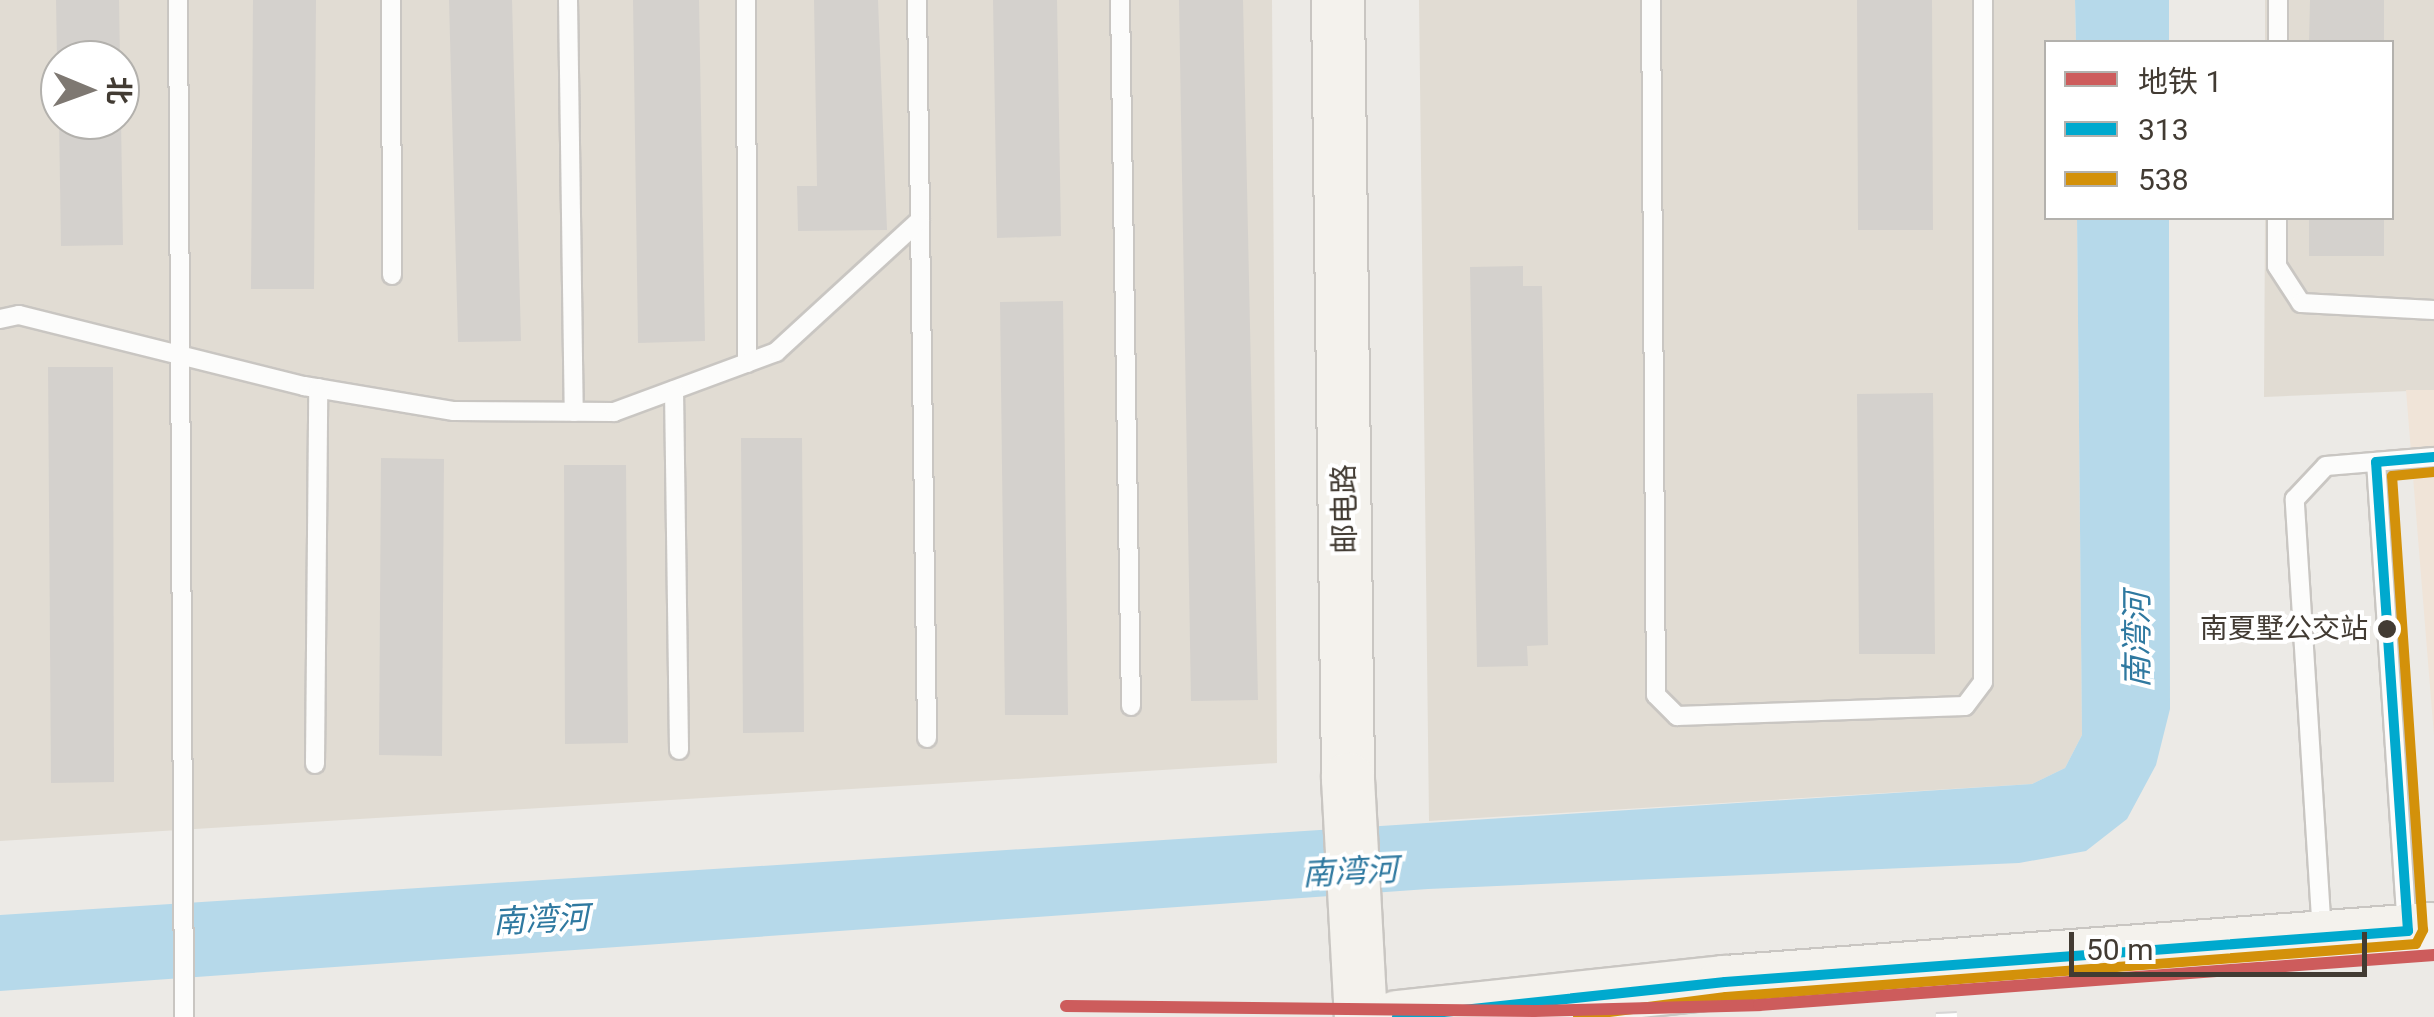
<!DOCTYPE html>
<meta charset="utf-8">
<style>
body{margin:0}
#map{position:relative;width:2434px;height:1017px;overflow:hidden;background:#eceae6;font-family:Roboto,"Noto Sans SC",sans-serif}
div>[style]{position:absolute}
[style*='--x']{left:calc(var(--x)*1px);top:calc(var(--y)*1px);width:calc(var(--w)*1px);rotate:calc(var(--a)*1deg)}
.residential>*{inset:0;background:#e1dcd3}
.commercial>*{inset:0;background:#f0e4d8}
.water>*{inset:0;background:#b6d9ea}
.building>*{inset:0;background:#d4d1cd}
.roads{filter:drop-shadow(2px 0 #c9c6c2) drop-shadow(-2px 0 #c9c6c2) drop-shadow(0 2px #c9c6c2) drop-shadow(0 -2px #c9c6c2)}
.lane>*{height:18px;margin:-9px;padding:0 9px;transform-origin:9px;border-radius:9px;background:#fcfcfb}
.secondary>*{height:52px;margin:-26px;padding:0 26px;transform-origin:26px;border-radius:26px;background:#f4f2ed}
.rail>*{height:11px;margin-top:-5.5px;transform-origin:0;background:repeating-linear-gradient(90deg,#fff 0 22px,#d7d6d6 0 44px);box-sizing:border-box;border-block:2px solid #d7d6d6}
.bus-1>*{height:10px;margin:-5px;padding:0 5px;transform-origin:5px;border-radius:5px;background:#00a9ce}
.bus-2>*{height:10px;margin:-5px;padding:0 5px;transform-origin:5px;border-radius:5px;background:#d3910a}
.metro-1>*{height:12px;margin:-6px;padding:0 6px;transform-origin:6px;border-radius:6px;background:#cd5c5c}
.dots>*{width:28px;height:28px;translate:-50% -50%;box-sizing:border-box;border:5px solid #fff;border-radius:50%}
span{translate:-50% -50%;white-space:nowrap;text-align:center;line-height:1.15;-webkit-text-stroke:8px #fff;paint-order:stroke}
.bus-label{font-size:28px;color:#423b33}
.right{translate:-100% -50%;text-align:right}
.street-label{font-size:30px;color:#423b33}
.water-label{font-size:32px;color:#2f79a0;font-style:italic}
.legend{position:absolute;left:2044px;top:40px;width:350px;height:180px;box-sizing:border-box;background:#fff;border:2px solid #b3b1ad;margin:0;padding:12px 18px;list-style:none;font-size:30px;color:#423b33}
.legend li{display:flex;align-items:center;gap:20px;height:50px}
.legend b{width:50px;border:2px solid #b3b1ad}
.north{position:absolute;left:40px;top:40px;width:100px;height:100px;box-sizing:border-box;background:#fff;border:2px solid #b3b1ad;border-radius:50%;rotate:91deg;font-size:28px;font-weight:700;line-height:40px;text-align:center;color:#423b33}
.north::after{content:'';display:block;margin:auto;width:35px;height:45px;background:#7e7872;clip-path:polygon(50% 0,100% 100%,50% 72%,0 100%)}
.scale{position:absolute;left:2069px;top:932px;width:298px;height:45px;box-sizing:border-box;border:5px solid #423b33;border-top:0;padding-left:12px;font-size:30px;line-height:35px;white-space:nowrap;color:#423b33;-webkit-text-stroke:8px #fff;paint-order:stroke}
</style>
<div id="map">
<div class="residential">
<div style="clip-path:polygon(evenodd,0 0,1272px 0,1277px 763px,0 841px,0 0,60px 60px,120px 60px,120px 120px,60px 120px,60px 60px)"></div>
<div style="clip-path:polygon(1419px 0,2075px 0,2076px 42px,2046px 42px,2046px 218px,2077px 218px,2082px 735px,2065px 768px,2032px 784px,1429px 821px)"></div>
<div style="clip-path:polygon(2265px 0,2434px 0,2434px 390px,2264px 397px,2265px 218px,2392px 218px,2392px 42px,2265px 42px)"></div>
</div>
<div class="commercial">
<div style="clip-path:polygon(2406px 390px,2434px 390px,2434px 736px)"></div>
</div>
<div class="water">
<div style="clip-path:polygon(2075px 0,2169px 0,2169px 42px,2076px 42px)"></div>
<div style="clip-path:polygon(2077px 218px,2169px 218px,2170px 709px,2156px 765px,2127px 819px,2086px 851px,2019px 863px,1428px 889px,0 991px,0 915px,2032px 784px,2065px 768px,2082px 735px)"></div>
</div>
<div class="building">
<div style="clip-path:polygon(56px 0,119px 0,120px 60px,57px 60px)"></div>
<div style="clip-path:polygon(253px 0,316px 0,314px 289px,251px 289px)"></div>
<div style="clip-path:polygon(449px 0,512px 0,521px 341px,458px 342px)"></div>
<div style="clip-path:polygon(633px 0,699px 0,705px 341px,638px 343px)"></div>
<div style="clip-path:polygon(814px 0,878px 0,887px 230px,798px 231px,797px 186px,817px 186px)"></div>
<div style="clip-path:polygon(993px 0,1057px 0,1061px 236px,997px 238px)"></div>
<div style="clip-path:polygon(1179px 0,1243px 0,1258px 700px,1191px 701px)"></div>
<div style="clip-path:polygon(1857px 0,1932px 0,1933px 230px,1858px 230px)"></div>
<div style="clip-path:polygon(2310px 0,2384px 0,2384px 42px,2309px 42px)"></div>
<div style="clip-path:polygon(59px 120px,121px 120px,123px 245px,61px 246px)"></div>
<div style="clip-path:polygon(2309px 218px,2384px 218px,2384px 256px,2309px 256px)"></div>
<div style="clip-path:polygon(1523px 266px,1523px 286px,1542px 286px,1548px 645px,1527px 646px,1528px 666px,1477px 667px,1470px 267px)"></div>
<div style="clip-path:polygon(1063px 301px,1068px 715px,1005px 715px,1000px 302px)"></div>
<div style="clip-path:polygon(48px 367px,113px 367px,114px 782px,51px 783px)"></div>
<div style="clip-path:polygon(1933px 393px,1935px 654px,1859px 654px,1857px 394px)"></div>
<div style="clip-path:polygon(741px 438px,802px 438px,804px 732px,743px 733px)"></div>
<div style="clip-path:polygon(381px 458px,444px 459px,442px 756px,379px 755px)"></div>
<div style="clip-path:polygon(564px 465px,626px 465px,628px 743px,565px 744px)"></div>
</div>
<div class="roads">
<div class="lane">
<div style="--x:178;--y:0;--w:1017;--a:89.66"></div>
<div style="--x:391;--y:0;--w:275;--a:89.8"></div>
<div style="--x:568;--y:0;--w:412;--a:89.2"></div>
<div style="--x:746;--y:0;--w:363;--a:89.8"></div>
<div style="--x:917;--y:0;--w:738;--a:89.22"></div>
<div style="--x:1120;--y:0;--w:706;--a:89.11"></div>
<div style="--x:1651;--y:0;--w:695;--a:89.59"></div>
<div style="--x:1656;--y:695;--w:30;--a:45"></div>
<div style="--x:1677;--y:716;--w:288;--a:-2"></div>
<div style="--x:1965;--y:706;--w:30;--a:-53"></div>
<div style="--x:1983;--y:682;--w:682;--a:-90"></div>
<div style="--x:2278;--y:42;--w:42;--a:-90"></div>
<div style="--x:2277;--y:218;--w:48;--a:90"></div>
<div style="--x:2277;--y:266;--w:44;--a:57"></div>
<div style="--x:2301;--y:303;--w:133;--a:3"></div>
<div style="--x:0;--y:319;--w:19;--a:-12"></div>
<div style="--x:19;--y:315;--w:294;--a:14"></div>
<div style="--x:304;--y:386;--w:152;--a:9.5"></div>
<div style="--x:454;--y:411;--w:160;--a:0.4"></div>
<div style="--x:614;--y:412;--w:173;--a:-20.3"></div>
<div style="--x:776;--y:352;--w:195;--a:-42.5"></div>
<div style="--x:674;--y:390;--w:360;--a:89.2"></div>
<div style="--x:2376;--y:462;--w:464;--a:86.2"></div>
<div style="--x:315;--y:764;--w:376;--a:-89.5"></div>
<div style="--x:2322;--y:934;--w:436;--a:-93.6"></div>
<div style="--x:2295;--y:499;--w:45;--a:-46.8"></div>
<div style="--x:2326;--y:466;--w:108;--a:-4.8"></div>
</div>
<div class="secondary">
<div style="--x:1338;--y:0;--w:779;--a:89.26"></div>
<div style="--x:1348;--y:779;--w:238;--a:86.9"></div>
<div style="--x:1397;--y:1017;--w:330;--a:-6.1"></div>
<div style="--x:1725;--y:982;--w:711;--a:-4.28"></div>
</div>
</div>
<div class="rail">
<div style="--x:1936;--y:1017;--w:21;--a:-3"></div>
</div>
<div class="bus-1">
<div style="--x:1397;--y:1017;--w:330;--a:-6.1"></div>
<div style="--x:1725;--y:982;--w:685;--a:-4.27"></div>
<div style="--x:2408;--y:931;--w:470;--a:-93.9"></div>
<div style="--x:2376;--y:462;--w:58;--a:-4.9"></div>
</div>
<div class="bus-2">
<div style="--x:1578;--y:1016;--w:149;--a:-7.3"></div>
<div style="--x:1726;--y:997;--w:692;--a:-4.39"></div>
<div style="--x:2416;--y:944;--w:16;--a:-63"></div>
<div style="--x:2423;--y:930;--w:455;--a:-93.9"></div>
<div style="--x:2392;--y:476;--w:42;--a:-5.4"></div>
</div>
<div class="metro-1">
<div style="--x:1066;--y:1006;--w:468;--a:0.6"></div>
<div style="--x:1534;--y:1011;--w:225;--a:-1.5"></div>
<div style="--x:1759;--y:1005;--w:677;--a:-4.24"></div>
</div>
<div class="dots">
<div style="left:2387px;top:629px;background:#423b33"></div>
</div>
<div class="bus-label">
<span class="right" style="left:2368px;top:629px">南夏墅公交站</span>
</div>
<div class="street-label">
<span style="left:1345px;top:509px;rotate:-91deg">邮电路</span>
</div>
<div class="water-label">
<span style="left:2137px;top:640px;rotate:-90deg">南湾河</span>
<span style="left:1350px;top:872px;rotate:-3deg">南湾河</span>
<span style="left:541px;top:920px;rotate:-3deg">南湾河</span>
</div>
<ul class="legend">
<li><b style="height:12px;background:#cd5c5c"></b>地铁 1</li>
<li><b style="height:12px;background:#00a9ce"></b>313</li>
<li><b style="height:12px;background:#d3910a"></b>538</li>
</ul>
<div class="north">北</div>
<div class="scale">50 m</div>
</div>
